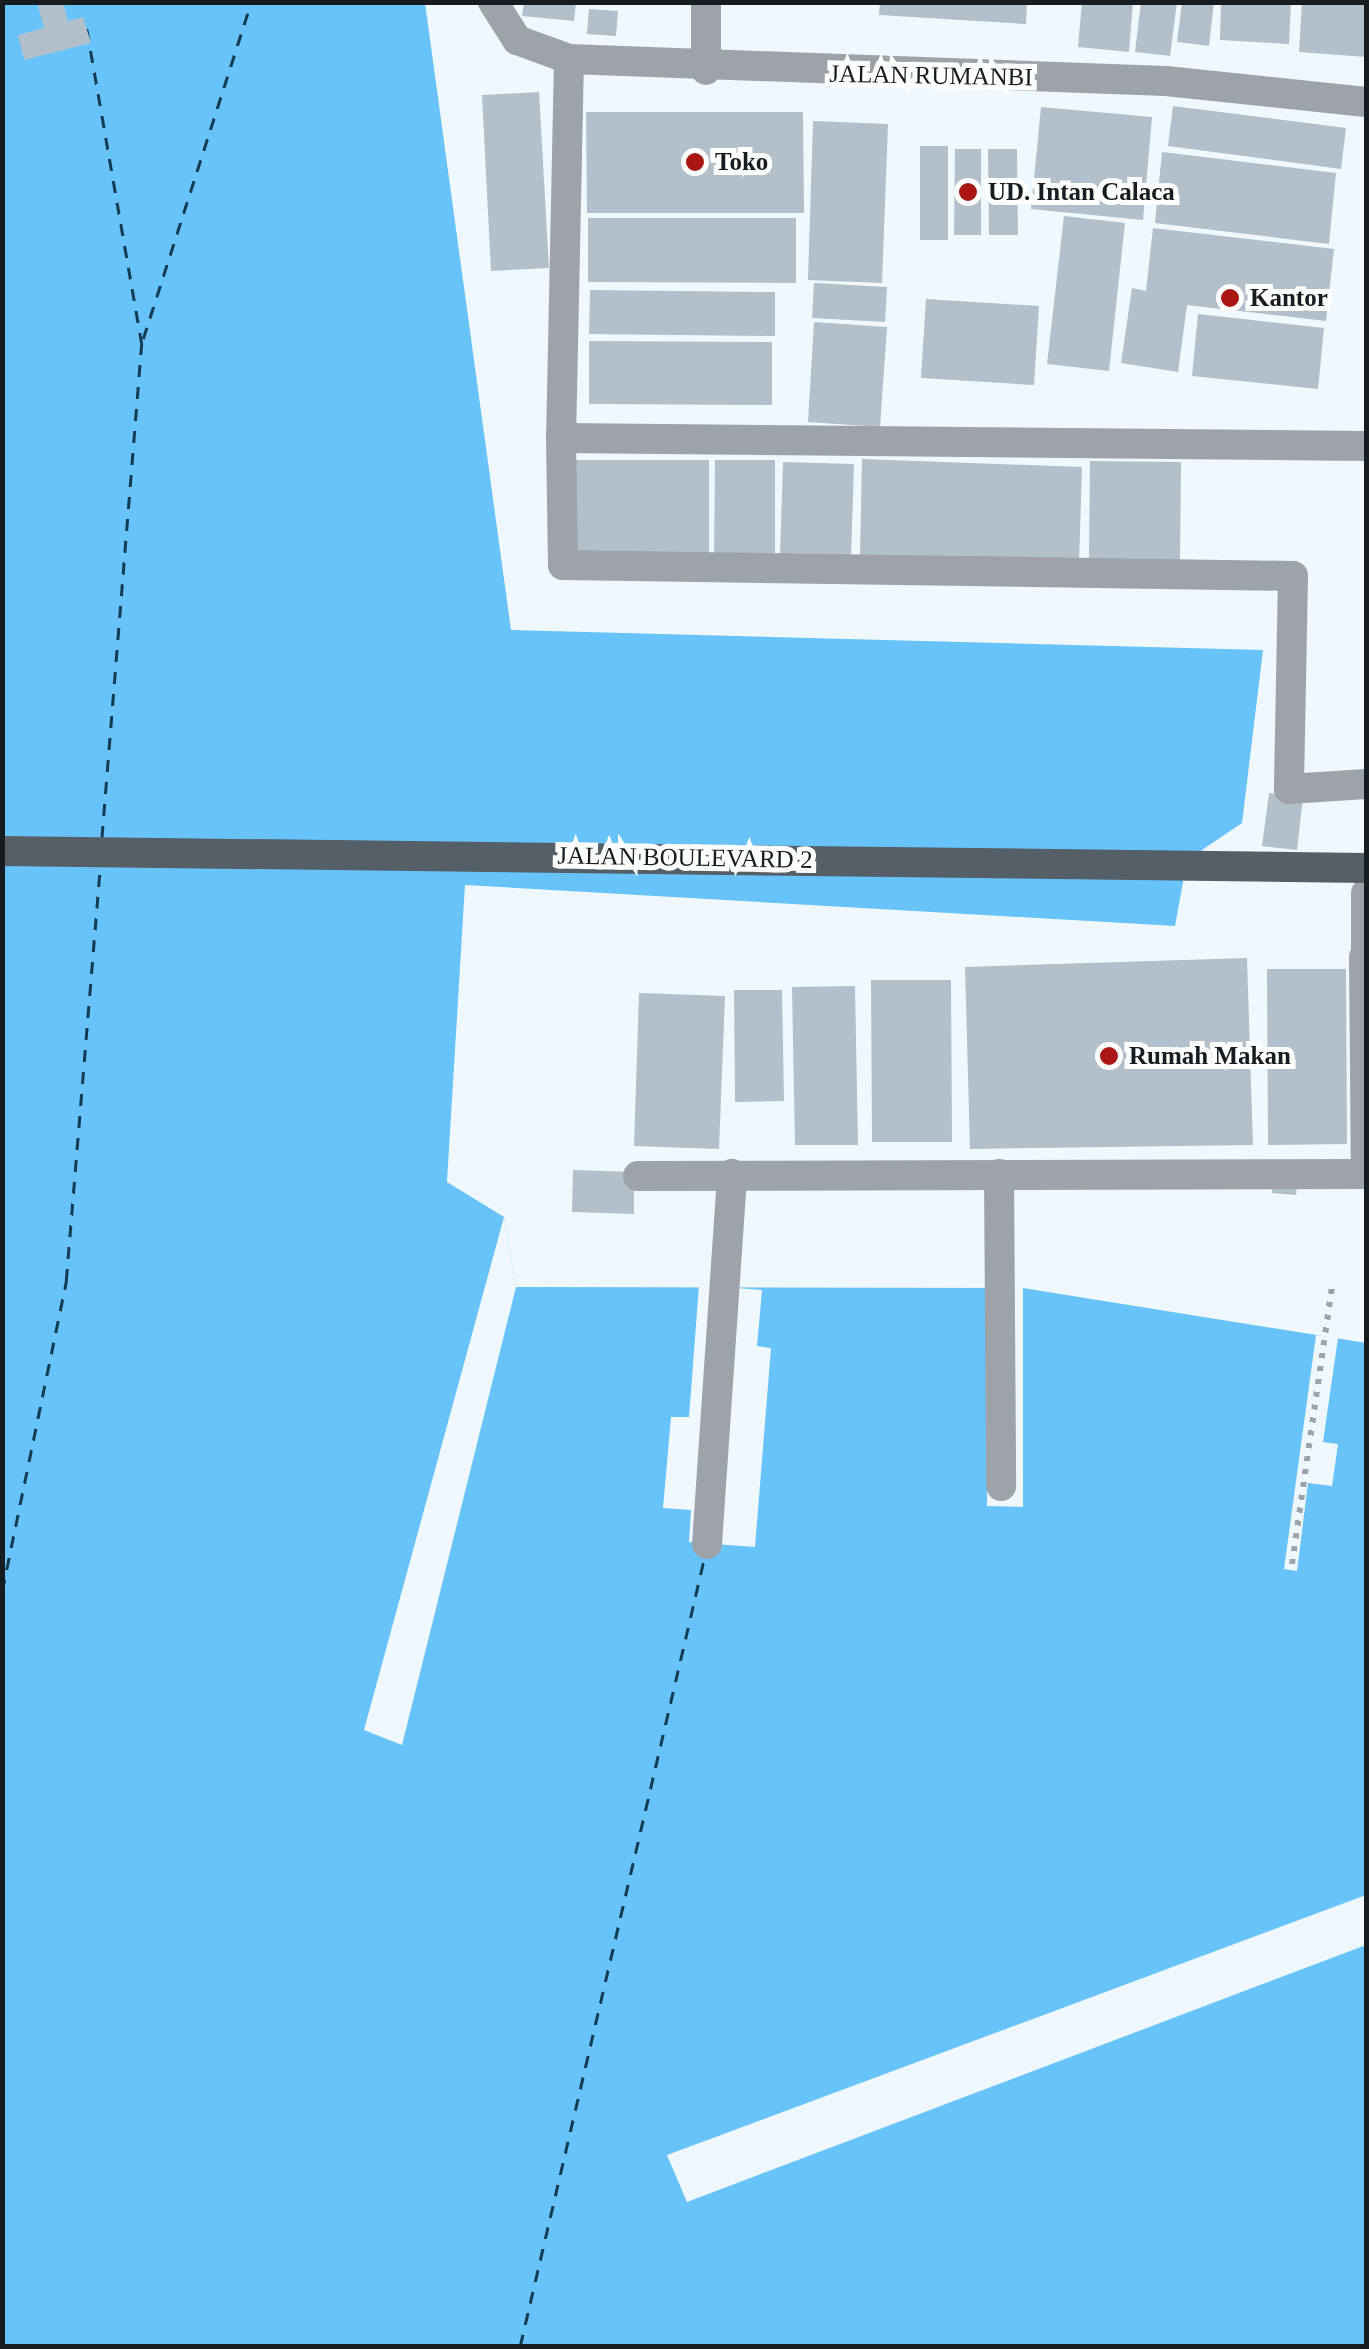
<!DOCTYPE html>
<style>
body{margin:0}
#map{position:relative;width:1369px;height:2349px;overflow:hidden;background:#eff8fe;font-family:"Times New Roman",serif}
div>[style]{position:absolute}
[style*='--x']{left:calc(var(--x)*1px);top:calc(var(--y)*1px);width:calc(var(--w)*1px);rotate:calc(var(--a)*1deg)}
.water>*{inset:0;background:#68c3fb}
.pier>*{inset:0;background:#eff8fe}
.ferry>*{height:2.5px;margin-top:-1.25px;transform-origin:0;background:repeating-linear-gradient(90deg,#133b51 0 12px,transparent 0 22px)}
.building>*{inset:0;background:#b1c0cb}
.path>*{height:6px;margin-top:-3px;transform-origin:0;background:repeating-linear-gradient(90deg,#9ca4a9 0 5px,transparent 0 13px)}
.minor>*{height:30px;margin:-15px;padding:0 15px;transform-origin:15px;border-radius:15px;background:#9da3a8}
.major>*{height:30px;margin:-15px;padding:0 15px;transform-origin:15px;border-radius:15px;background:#545f67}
.dots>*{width:28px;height:28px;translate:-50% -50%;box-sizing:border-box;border:5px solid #fff;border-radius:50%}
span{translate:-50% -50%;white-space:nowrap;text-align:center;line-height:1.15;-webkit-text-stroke:10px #fff;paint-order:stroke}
.street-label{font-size:25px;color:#161c1f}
.poi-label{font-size:25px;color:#161c1f;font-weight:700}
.left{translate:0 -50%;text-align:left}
.frame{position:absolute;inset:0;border:5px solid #161c1f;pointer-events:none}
</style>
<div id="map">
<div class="water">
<div style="clip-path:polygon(3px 3px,425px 3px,511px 630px,1263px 650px,1242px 823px,1187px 860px,1175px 926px,465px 885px,447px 1182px,504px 1217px,516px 1287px,1023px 1288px,1366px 1343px,1366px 2346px,3px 2346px)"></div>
</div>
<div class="pier">
<div style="clip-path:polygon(504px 1217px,516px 1287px,402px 1745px,364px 1730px)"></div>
<div style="clip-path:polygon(699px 1285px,762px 1290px,757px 1346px,771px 1348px,755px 1547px,689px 1542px,691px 1510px,663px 1508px,671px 1417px,689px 1417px)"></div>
<div style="clip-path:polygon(988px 1288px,1023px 1288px,1023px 1507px,987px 1506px)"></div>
<div style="clip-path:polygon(1316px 1335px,1338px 1338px,1323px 1442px,1338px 1444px,1332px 1486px,1308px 1483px,1297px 1571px,1284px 1569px)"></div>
<div style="clip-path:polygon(1366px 1895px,1366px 1945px,687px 2202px,667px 2155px)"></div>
</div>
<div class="ferry">
<div style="--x:87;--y:29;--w:319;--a:80.1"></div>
<div style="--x:142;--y:343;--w:496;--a:94.6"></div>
<div style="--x:143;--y:339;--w:354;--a:-72.2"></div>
<div style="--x:2;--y:1591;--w:317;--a:-78.3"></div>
<div style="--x:66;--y:1281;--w:417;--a:-85.3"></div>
<div style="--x:520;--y:2346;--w:808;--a:-76.84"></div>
</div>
<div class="building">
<div style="clip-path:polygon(37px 2px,63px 2px,68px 21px,83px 17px,91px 43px,24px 60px,18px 35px,44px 28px)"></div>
<div style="clip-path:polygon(524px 2px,576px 2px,574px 21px,522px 16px)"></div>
<div style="clip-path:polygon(880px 2px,1027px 2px,1026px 24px,879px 15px)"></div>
<div style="clip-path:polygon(1082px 2px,1133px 2px,1129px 52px,1078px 47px)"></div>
<div style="clip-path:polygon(1141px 2px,1177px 2px,1170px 56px,1135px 52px)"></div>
<div style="clip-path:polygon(1182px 2px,1214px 2px,1209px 46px,1177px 42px)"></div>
<div style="clip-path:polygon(1221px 2px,1291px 2px,1289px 44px,1220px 40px)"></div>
<div style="clip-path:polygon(1302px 2px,1366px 2px,1366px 57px,1299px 52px)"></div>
<div style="clip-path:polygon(589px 9px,618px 11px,616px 36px,587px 34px)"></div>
<div style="clip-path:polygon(539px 92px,549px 268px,491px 271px,482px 95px)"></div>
<div style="clip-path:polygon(1173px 106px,1346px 128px,1341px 169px,1168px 146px)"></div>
<div style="clip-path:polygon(1041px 107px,1152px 117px,1143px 220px,1031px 209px)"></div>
<div style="clip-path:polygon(586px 112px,803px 112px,804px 213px,587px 213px)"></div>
<div style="clip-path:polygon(813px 121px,888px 124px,882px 283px,808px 280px)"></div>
<div style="clip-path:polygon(920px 146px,948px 146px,948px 240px,920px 240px)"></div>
<div style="clip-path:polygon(955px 149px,981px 149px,981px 235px,954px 235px)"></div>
<div style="clip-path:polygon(988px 149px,1017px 149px,1018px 235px,989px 235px)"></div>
<div style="clip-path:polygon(1162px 152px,1336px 173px,1329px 244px,1155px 223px)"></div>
<div style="clip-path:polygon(1064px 216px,1125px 223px,1109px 371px,1047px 364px)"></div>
<div style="clip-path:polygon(588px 218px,796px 218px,796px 283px,588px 282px)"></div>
<div style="clip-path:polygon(1153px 228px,1334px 249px,1326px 321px,1187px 305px,1178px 372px,1121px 363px,1132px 288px,1146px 291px)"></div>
<div style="clip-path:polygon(814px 283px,887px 287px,885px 322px,812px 318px)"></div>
<div style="clip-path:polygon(590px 290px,775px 292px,775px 336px,589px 334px)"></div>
<div style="clip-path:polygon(926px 299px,1039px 306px,1034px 385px,921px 378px)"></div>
<div style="clip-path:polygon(1198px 314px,1324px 328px,1318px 389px,1192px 376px)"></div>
<div style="clip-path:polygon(814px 322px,887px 327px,880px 427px,808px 422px)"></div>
<div style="clip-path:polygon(589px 341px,772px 342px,772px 405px,589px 404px)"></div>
<div style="clip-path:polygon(862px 459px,1082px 467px,1079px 563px,860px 556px)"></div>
<div style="clip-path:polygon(563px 460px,709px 460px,709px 559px,564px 560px)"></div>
<div style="clip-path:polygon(715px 460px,775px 460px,775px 556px,714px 556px)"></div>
<div style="clip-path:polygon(1090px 461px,1181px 462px,1180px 562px,1089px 561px)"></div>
<div style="clip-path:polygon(783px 462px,854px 464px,851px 558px,780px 556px)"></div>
<div style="clip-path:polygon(1269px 793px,1303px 797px,1297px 850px,1262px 846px)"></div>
<div style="clip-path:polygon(1247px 958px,1253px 1145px,970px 1149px,965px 967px)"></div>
<div style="clip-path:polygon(1267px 969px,1346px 969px,1347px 1144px,1268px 1145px)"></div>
<div style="clip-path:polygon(871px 980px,951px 980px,952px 1142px,872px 1142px)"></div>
<div style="clip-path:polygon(855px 986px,858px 1145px,795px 1145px,792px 987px)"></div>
<div style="clip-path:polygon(734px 990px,782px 990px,784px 1101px,735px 1102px)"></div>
<div style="clip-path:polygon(639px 993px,725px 996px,719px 1149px,634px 1146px)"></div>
<div style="clip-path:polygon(573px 1170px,634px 1172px,634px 1214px,572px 1212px)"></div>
<div style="clip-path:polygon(1273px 1181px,1297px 1183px,1296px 1195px,1272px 1193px)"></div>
</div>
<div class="path">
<div style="--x:1292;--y:1564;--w:282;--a:-81.8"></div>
</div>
<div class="minor">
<div style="--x:493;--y:2;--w:45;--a:57.7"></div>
<div style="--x:517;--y:40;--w:55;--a:20.1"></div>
<div style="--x:569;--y:59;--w:597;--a:2.11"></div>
<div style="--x:1166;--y:81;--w:201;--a:6"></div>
<div style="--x:569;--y:59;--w:379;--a:91.2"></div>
<div style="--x:561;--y:438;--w:805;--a:0.57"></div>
<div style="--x:706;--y:70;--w:68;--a:-90"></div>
<div style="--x:561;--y:438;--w:127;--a:89.1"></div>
<div style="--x:563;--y:565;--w:730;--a:0.86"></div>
<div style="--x:1293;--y:576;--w:213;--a:91.1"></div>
<div style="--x:1289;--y:789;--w:77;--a:-3.7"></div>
<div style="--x:1366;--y:893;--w:64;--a:90"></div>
<div style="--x:1364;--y:957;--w:217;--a:89.5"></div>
<div style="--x:999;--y:1174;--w:312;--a:89.6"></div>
<div style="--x:638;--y:1176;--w:728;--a:-0.16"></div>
<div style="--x:707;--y:1544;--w:371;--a:-86.1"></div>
</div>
<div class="major">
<div style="--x:2;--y:851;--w:1364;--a:0.71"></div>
</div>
<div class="dots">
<div style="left:695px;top:162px;background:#a91615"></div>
<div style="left:968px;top:192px;background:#a91615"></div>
<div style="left:1230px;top:298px;background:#a91615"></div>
<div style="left:1109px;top:1056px;background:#a91615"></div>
</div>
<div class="street-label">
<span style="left:931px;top:76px;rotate:1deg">JALAN RUMANBI</span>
<span style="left:685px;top:858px;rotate:1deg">JALAN BOULEVARD 2</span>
</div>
<div class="poi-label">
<span class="left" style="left:715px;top:162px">Toko</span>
<span class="left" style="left:988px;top:192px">UD. Intan Calaca</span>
<span class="left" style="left:1250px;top:298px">Kantor</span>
<span class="left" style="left:1129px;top:1056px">Rumah Makan</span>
</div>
<div class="frame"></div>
</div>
